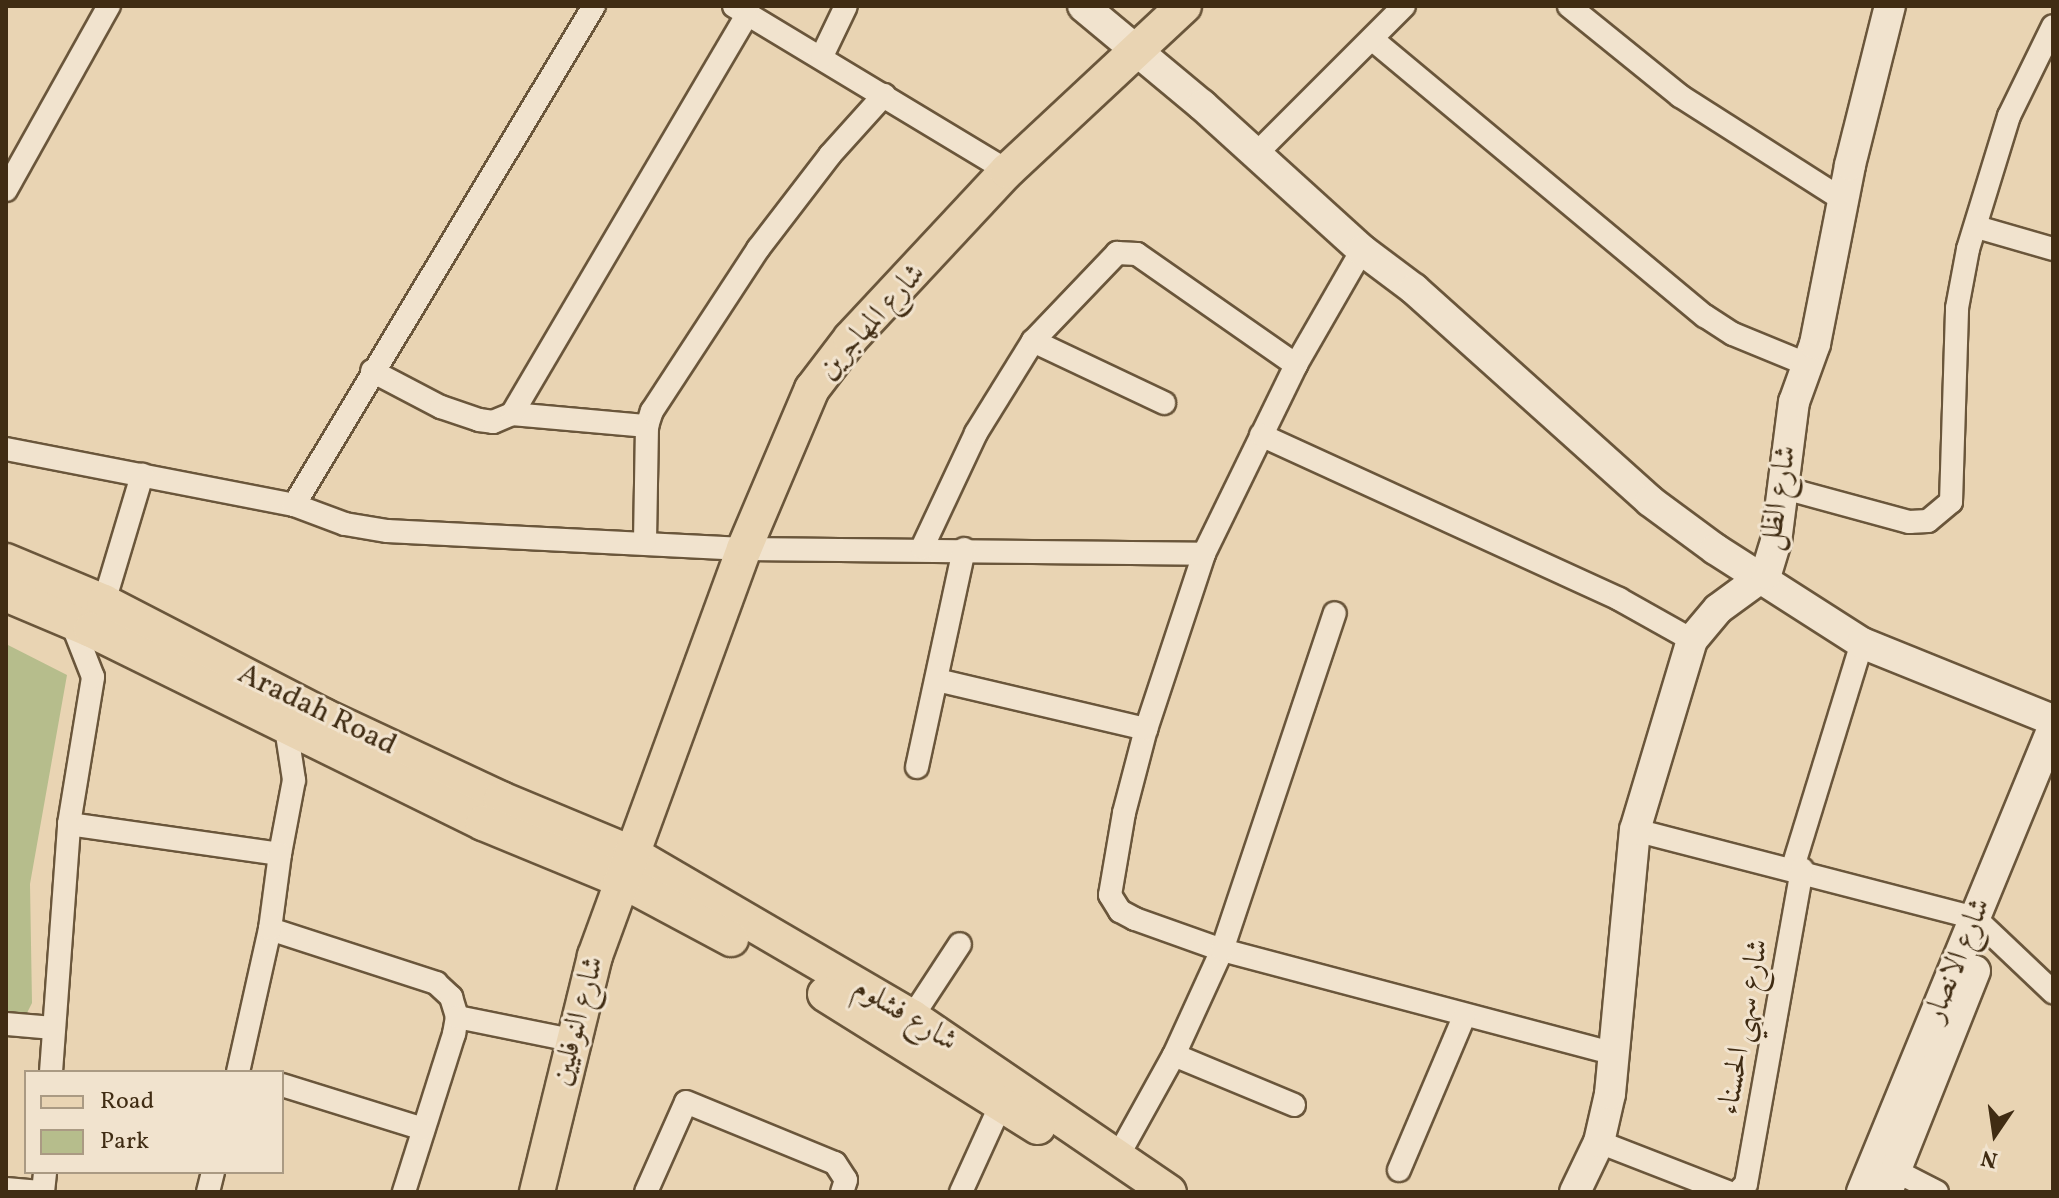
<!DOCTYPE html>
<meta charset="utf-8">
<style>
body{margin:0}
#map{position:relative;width:2059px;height:1198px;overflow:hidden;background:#e9d4b3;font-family:Vollkorn,Amiri,serif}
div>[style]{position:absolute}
.green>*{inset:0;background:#b6bd8c}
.roads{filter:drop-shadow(2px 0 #6a563b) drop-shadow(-2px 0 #6a563b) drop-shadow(0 2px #6a563b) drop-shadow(0 -2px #6a563b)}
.street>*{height:22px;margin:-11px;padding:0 11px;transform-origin:11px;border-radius:11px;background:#f1e3ce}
.secondary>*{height:30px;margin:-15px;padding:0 15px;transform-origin:15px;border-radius:15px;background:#f1e3ce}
.primary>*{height:34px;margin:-17px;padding:0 17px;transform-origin:17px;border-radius:17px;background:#e9d4b3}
span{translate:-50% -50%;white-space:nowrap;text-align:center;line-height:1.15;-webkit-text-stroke:6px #f1e3ce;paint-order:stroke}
.street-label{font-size:30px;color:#402c13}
.frame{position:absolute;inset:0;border:8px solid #402c13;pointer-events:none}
.legend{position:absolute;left:24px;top:1070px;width:260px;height:104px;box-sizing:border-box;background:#f1e3ce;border:2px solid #aa9a83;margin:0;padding:10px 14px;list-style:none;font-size:24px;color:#402c13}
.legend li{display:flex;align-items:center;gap:16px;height:40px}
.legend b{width:40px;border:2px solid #aa9a83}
.north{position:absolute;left:1955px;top:1094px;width:80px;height:80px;-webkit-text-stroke:6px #f1e3ce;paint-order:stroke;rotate:193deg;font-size:22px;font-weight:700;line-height:32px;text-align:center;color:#402c13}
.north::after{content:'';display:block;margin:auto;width:28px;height:36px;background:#402c13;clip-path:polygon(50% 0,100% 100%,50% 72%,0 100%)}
</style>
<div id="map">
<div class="green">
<i style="clip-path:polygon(6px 644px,67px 675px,30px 884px,32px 1003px,23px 1021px,6px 1020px)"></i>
</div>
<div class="roads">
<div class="street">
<i style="left:734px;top:6px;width:319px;rotate:31.1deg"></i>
<i style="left:1569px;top:6px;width:143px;rotate:39deg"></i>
<i style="left:1680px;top:96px;width:196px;rotate:32.5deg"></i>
<i style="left:1372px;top:39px;width:433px;rotate:39.8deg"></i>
<i style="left:1705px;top:316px;width:33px;rotate:33deg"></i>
<i style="left:1733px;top:334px;width:79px;rotate:22.3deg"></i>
<i style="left:822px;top:56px;width:55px;rotate:-64.4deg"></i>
<i style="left:1256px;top:154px;width:209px;rotate:-45deg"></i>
<i style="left:6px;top:190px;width:211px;rotate:-60.8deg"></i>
<i style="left:1977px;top:227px;width:79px;rotate:16.1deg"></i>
<i style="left:1362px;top:250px;width:133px;rotate:119.9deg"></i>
<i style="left:1296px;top:365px;width:210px;rotate:116deg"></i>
<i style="left:1204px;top:554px;width:184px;rotate:108.3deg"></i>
<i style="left:1146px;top:729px;width:87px;rotate:104.7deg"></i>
<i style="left:1124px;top:813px;width:83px;rotate:99.7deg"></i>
<i style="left:1110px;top:895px;width:19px;rotate:58deg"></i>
<i style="left:1120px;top:911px;width:17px;rotate:28deg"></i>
<i style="left:1135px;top:919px;width:92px;rotate:19.6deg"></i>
<i style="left:1222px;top:950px;width:408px;rotate:14.8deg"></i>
<i style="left:1033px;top:341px;width:145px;rotate:25.3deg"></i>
<i style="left:372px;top:371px;width:78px;rotate:27.6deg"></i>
<i style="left:441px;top:407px;width:40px;rotate:18.9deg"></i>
<i style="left:479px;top:420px;width:14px;rotate:8deg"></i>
<i style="left:493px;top:422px;width:21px;rotate:-23deg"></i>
<i style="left:512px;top:414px;width:136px;rotate:5.1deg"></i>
<i style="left:512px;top:414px;width:462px;rotate:-59.5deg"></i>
<i style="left:1261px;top:435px;width:394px;rotate:24.6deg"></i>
<i style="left:1619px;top:599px;width:84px;rotate:29.3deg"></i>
<i style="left:6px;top:449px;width:293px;rotate:11deg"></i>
<i style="left:294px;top:505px;width:54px;rotate:20.4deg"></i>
<i style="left:345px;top:524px;width:43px;rotate:9.5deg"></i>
<i style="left:387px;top:531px;width:357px;rotate:2.9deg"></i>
<i style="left:744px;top:549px;width:460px;rotate:0.6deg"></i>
<i style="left:1784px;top:488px;width:130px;rotate:15.2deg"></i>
<i style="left:1909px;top:522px;width:19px;rotate:-3deg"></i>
<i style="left:1928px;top:521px;width:30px;rotate:-40deg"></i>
<i style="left:1951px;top:502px;width:194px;rotate:-88.2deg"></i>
<i style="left:1957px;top:308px;width:60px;rotate:-79.4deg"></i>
<i style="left:1968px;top:249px;width:139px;rotate:-72.9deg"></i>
<i style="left:2009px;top:116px;width:100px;rotate:-63.9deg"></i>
<i style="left:294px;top:505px;width:582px;rotate:-58.99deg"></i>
<i style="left:645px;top:541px;width:115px;rotate:-89deg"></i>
<i style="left:647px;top:426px;width:16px;rotate:-72deg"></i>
<i style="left:652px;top:411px;width:194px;rotate:-56.8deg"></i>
<i style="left:758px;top:249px;width:118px;rotate:-52.5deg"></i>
<i style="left:830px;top:155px;width:81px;rotate:-48deg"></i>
<i style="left:922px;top:548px;width:127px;rotate:-64.8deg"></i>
<i style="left:976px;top:433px;width:108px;rotate:-58.2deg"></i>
<i style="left:1033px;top:341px;width:122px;rotate:-46.3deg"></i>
<i style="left:1117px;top:253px;width:20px;rotate:3deg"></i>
<i style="left:1137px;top:254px;width:194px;rotate:34.9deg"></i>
<i style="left:104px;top:602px;width:133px;rotate:-73.3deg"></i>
<i style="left:937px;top:680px;width:215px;rotate:13.2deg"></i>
<i style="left:917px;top:767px;width:223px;rotate:-77.8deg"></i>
<i style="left:69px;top:824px;width:213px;rotate:8.1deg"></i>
<i style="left:280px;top:854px;width:75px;rotate:-79.3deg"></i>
<i style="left:294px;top:780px;width:53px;rotate:-98.7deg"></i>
<i style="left:1635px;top:830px;width:351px;rotate:14.5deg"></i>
<i style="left:1975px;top:918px;width:108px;rotate:43.5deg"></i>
<i style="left:1793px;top:867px;width:234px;rotate:-72.9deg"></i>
<i style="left:270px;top:929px;width:175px;rotate:18deg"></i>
<i style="left:436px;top:983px;width:21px;rotate:43deg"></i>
<i style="left:451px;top:997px;width:21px;rotate:73deg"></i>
<i style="left:457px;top:1017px;width:17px;rotate:100deg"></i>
<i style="left:454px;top:1034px;width:166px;rotate:107.6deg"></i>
<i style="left:457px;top:1017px;width:116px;rotate:11.4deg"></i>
<i style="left:912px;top:1017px;width:87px;rotate:-56.7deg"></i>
<i style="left:6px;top:1024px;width:48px;rotate:4.8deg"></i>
<i style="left:1174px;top:1055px;width:130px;rotate:22.6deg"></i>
<i style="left:51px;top:1072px;width:249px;rotate:-85.8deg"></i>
<i style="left:69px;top:824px;width:149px;rotate:-80.7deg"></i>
<i style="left:93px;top:677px;width:60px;rotate:-111.4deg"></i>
<i style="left:238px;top:1072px;width:147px;rotate:-77.4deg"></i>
<i style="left:270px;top:929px;width:76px;rotate:-82.4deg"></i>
<i style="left:282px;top:1085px;width:148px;rotate:17.3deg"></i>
<i style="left:1599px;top:1142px;width:138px;rotate:21.2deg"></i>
<i style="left:1118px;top:1156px;width:115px;rotate:-61deg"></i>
<i style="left:1174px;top:1055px;width:115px;rotate:-65.4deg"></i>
<i style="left:1222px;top:950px;width:355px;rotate:-71.5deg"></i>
<i style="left:1399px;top:1170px;width:166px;rotate:-67deg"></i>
<i style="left:1896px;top:1171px;width:46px;rotate:27.1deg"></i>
<i style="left:6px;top:1189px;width:37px;rotate:5deg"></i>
<i style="left:43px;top:1192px;width:20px;rotate:-84deg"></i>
<i style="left:208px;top:1192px;width:21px;rotate:-76deg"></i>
<i style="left:646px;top:1192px;width:98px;rotate:-66deg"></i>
<i style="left:686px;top:1102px;width:161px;rotate:22.3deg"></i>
<i style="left:835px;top:1163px;width:20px;rotate:57deg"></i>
<i style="left:846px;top:1180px;width:13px;rotate:108deg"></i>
<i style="left:961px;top:1192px;width:99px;rotate:-65.5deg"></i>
<i style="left:1738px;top:1192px;width:11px;rotate:-45deg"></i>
<i style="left:1746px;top:1184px;width:320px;rotate:-79.9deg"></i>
</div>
<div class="secondary">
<i style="left:1083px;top:6px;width:155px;rotate:39.8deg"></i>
<i style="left:1202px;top:105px;width:216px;rotate:42.2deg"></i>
<i style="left:1362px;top:250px;width:65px;rotate:36.9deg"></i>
<i style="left:1414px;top:289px;width:317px;rotate:41.9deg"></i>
<i style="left:1650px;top:501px;width:81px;rotate:36.4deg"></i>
<i style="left:1715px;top:549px;width:174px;rotate:32.6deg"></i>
<i style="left:1862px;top:643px;width:206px;rotate:22deg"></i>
<i style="left:1575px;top:1192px;width:55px;rotate:-64.4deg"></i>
<i style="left:1599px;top:1142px;width:49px;rotate:-77.1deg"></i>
<i style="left:1610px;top:1094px;width:265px;rotate:-84.6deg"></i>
<i style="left:1635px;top:830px;width:198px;rotate:-73.3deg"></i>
<i style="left:1692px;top:640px;width:40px;rotate:-50deg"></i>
<i style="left:1718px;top:609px;width:59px;rotate:-36.1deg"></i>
<i style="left:1766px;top:574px;width:34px;rotate:-73deg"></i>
<i style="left:1776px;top:542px;width:141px;rotate:-82.7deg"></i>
<i style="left:1794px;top:402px;width:62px;rotate:-70.1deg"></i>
<i style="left:1815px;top:344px;width:182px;rotate:-78.9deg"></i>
<i style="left:1850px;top:165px;width:164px;rotate:-75.9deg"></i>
<i style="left:1862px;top:1192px;width:502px;rotate:-67.63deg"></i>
<i style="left:1887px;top:1192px;width:238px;rotate:-68.3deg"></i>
</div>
<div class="primary">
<i style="left:6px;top:561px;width:106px;rotate:22.7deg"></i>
<i style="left:104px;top:602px;width:248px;rotate:27.4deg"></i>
<i style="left:324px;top:716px;width:195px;rotate:25.1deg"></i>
<i style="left:501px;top:799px;width:141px;rotate:22.6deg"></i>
<i style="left:631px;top:853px;width:325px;rotate:30.3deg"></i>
<i style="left:912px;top:1017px;width:311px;rotate:34.3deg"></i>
<i style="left:6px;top:594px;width:92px;rotate:23deg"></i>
<i style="left:91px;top:630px;width:437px;rotate:26.2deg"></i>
<i style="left:483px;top:823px;width:149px;rotate:22.4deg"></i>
<i style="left:621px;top:880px;width:125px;rotate:28.2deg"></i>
<i style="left:825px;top:994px;width:251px;rotate:32deg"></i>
<i style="left:537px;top:1192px;width:243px;rotate:-76.2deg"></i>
<i style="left:595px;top:956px;width:433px;rotate:-69.9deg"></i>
<i style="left:744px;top:549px;width:174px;rotate:-67deg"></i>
<i style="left:812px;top:389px;width:64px;rotate:-52.6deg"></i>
<i style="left:851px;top:338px;width:229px;rotate:-47deg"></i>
<i style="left:1007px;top:171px;width:242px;rotate:-43deg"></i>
</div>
</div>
<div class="street-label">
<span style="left:872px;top:322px;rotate:-48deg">شارع المهاجرين</span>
<span style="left:1779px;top:498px;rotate:-81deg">شارع الظل</span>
<span style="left:317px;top:710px;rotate:26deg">Aradah Road</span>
<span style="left:1958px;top:960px;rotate:-68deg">شارع الانصار</span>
<span style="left:905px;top:1015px;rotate:31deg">شارع فشلوم</span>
<span style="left:578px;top:1021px;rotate:-75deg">شارع النوفليين</span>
<span style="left:1744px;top:1027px;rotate:-80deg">شارع سهي الحسناء</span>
</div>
<div class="frame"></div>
<ul class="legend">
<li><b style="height:10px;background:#e9d4b3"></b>Road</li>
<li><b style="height:22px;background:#b6bd8c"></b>Park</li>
</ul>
<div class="north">N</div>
</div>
